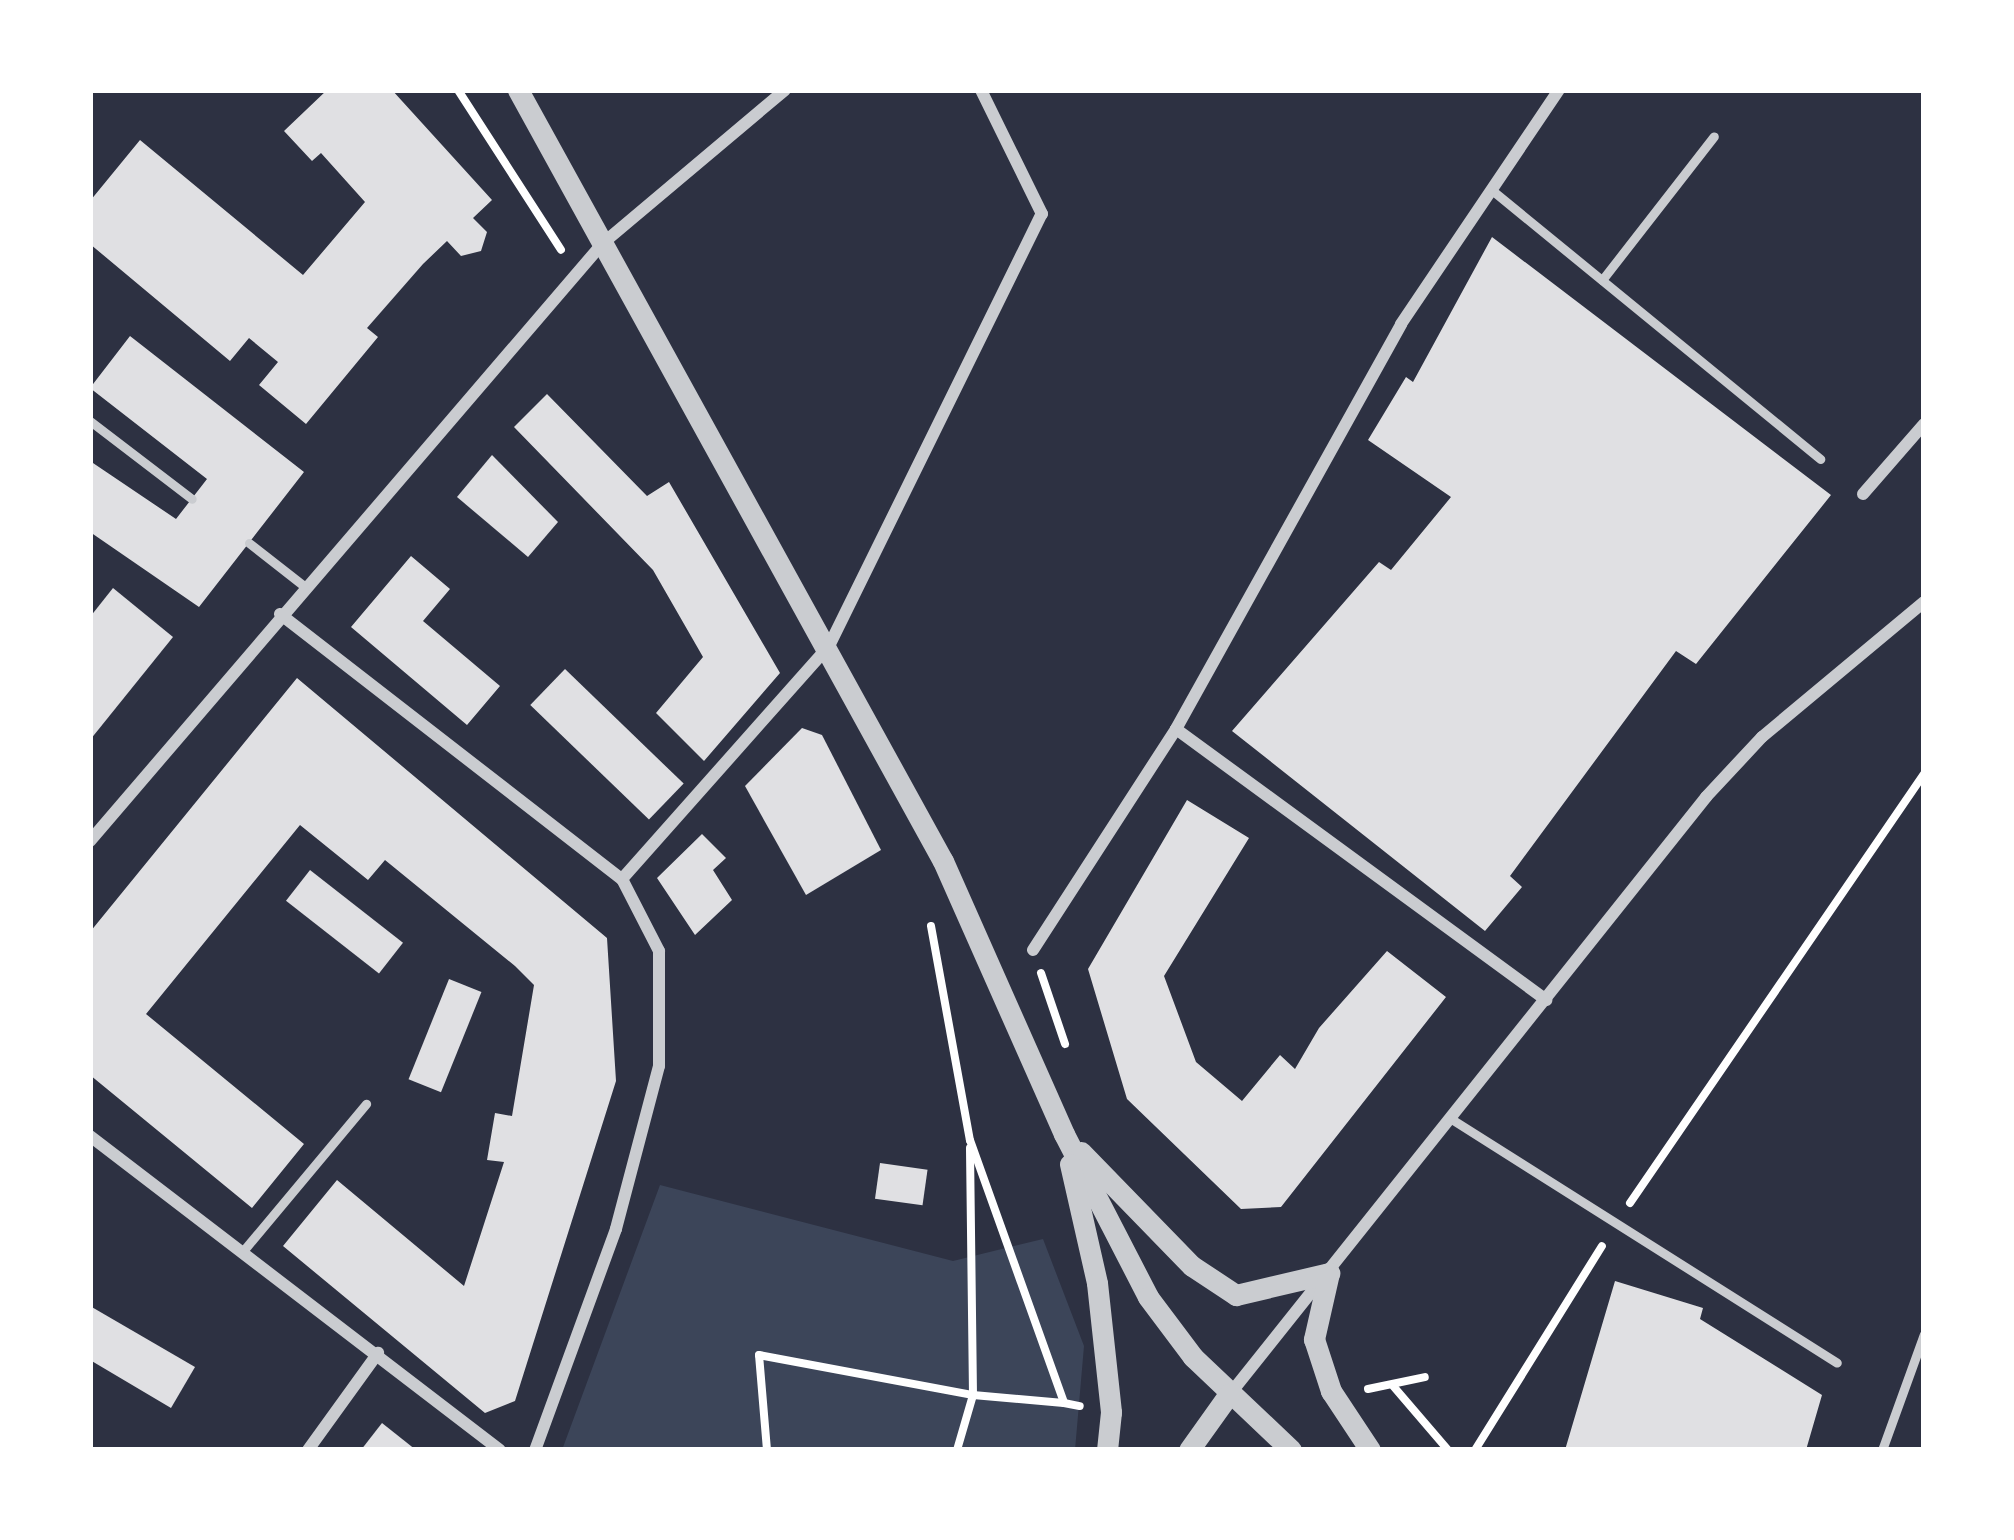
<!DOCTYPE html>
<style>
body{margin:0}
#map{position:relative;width:2014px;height:1540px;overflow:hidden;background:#2d3142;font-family:Figtree,sans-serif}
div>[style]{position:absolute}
.green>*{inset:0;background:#3c4559}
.building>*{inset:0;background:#e0e0e3;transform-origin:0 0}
.path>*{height:8px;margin:-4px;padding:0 4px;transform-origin:4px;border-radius:4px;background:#fff}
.service>*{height:9px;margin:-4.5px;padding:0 4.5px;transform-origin:4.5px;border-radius:4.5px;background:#caccd0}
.minor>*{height:12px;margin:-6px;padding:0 6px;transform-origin:6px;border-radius:6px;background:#caccd0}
.tertiary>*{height:21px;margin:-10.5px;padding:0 10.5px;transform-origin:10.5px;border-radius:10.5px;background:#caccd0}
span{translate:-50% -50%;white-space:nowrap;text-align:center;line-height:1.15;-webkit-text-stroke:9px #fff;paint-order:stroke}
.frame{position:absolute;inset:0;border:93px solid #fff;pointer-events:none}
</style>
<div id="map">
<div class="green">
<i style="clip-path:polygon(660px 1185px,953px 1261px,1043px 1239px,1084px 1346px,1075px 1450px,562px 1450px)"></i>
</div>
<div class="building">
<i style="clip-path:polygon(327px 90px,392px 90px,492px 200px,473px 218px,487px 232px,481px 251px,461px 256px,447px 241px,423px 264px,367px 328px,378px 337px,306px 424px,259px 385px,278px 362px,249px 338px,230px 361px,90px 244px,90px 201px,140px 140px,303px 275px,365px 202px,321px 153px,312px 161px,284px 131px)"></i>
<i style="clip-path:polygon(1492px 237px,1831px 495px,1696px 664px,1676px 651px,1510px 876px,1522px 887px,1485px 931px,1232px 731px,1379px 562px,1391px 570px,1451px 497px,1368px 440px,1406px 377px,1413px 382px)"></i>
<i style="clip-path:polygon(130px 336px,304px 472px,199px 607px,90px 532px,90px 461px,176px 519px,207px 479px,90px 388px)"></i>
<i style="clip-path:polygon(547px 394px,647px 496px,669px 482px,780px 673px,704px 761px,656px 713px,703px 657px,653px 570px,514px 427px)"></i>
<i style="clip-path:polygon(492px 455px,558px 522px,528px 557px,457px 497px)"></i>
<i style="clip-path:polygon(411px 556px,450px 589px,423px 621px,500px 686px,467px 725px,351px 627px)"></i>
<i style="clip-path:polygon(113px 588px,173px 637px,90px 740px,90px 617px)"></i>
<i style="left:565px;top:669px;width:165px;height:50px;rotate:44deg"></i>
<i style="clip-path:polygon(297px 678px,607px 938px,616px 1081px,515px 1401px,485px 1413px,283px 1246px,337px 1180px,464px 1286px,504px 1162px,487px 1160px,495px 1113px,512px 1116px,534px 985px,515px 966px,385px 860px,368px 880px,300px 825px,146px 1014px,304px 1144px,252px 1208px,90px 1075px,90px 932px)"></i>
<i style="clip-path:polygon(802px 728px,822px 735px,881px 850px,806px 895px,745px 786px)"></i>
<i style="clip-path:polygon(1187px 800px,1249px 838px,1164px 976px,1196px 1062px,1242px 1101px,1280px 1055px,1295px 1069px,1319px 1028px,1387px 951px,1446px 997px,1281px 1207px,1241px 1209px,1127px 1099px,1088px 969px)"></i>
<i style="clip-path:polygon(702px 834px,726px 858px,713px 870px,732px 900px,695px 935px,657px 878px)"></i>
<i style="left:310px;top:870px;width:118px;height:39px;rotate:38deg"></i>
<i style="left:449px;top:979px;width:35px;height:108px;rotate:22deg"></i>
<i style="left:880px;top:1163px;width:48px;height:36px;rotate:8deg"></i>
<i style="clip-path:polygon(1615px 1281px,1703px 1308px,1700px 1319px,1822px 1395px,1806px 1450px,1565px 1450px)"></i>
<i style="clip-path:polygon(90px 1306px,195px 1367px,171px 1408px,90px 1360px)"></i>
<i style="clip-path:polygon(382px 1423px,416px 1450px,361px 1450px)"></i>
</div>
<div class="path">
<i style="left:458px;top:90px;width:190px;rotate:57.2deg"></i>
<i style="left:931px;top:926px;width:218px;rotate:79.7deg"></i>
<i style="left:970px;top:1140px;width:279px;rotate:70.3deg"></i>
<i style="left:1064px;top:1403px;width:16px;rotate:11deg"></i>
<i style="left:1041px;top:973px;width:75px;rotate:71.3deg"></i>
<i style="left:1630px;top:1203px;width:520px;rotate:-55.58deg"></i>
<i style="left:1394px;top:1387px;width:83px;rotate:49.4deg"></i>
<i style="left:1368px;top:1389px;width:58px;rotate:-11.9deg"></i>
<i style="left:767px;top:1450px;width:95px;rotate:-94.8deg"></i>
<i style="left:759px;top:1355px;width:218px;rotate:10.6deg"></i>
<i style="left:973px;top:1395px;width:91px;rotate:5deg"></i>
<i style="left:957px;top:1450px;width:57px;rotate:-73.8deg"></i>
<i style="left:973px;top:1395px;width:247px;rotate:-90.7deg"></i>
<i style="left:1475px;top:1450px;width:240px;rotate:-58.1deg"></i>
</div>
<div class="service">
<i style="left:1493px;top:191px;width:423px;rotate:39.3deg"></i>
<i style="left:1602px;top:280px;width:182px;rotate:-52.1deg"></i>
<i style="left:90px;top:421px;width:128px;rotate:37.4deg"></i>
<i style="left:249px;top:543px;width:70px;rotate:38deg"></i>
<i style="left:1453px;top:1120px;width:454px;rotate:32.3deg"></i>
<i style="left:243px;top:1251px;width:192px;rotate:-50.1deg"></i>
<i style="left:1882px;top:1450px;width:123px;rotate:-70.1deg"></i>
</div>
<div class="minor">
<i style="left:1863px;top:494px;width:93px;rotate:-48.9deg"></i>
<i style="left:280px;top:614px;width:433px;rotate:37.8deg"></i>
<i style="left:622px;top:879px;width:81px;rotate:62.8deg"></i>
<i style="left:659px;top:951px;width:115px;rotate:90deg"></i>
<i style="left:659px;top:1066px;width:169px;rotate:104.8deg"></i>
<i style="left:616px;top:1229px;width:235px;rotate:110.1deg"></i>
<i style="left:1176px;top:729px;width:459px;rotate:36.2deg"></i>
<i style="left:90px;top:841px;width:786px;rotate:-49.38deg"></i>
<i style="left:602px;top:244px;width:239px;rotate:-40.1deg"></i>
<i style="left:622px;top:879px;width:312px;rotate:-48.4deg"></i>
<i style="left:829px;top:646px;width:482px;rotate:-63.8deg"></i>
<i style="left:1042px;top:214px;width:138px;rotate:-116.2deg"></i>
<i style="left:1033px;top:950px;width:263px;rotate:-57.1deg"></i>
<i style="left:1176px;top:729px;width:463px;rotate:-60.9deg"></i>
<i style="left:1401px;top:324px;width:282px;rotate:-56deg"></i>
<i style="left:90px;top:1136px;width:516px;rotate:37.45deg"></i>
<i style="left:1230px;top:1394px;width:764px;rotate:-51.43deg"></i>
<i style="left:1706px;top:797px;width:82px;rotate:-47deg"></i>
<i style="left:1762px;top:737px;width:211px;rotate:-39.8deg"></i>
<i style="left:308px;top:1450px;width:120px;rotate:-54.2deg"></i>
</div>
<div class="tertiary">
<i style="left:518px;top:90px;width:880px;rotate:61.14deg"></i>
<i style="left:943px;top:861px;width:299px;rotate:66.1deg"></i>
<i style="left:1064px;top:1134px;width:183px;rotate:62.7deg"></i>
<i style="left:1148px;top:1297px;width:75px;rotate:53.1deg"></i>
<i style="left:1193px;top:1357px;width:135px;rotate:43.5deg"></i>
<i style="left:1081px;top:1152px;width:159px;rotate:45.8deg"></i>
<i style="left:1192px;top:1266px;width:53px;rotate:33.4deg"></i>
<i style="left:1236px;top:1295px;width:96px;rotate:-13.3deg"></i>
<i style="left:1329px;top:1273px;width:68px;rotate:102.8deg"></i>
<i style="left:1314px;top:1339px;width:55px;rotate:71.9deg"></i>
<i style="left:1331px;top:1391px;width:71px;rotate:56.5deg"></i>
<i style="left:1070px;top:1164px;width:122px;rotate:77.2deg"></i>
<i style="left:1097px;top:1283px;width:130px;rotate:83.8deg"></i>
<i style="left:1111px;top:1412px;width:38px;rotate:96deg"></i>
<i style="left:1189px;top:1450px;width:69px;rotate:-54.5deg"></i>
</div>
<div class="frame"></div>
</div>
